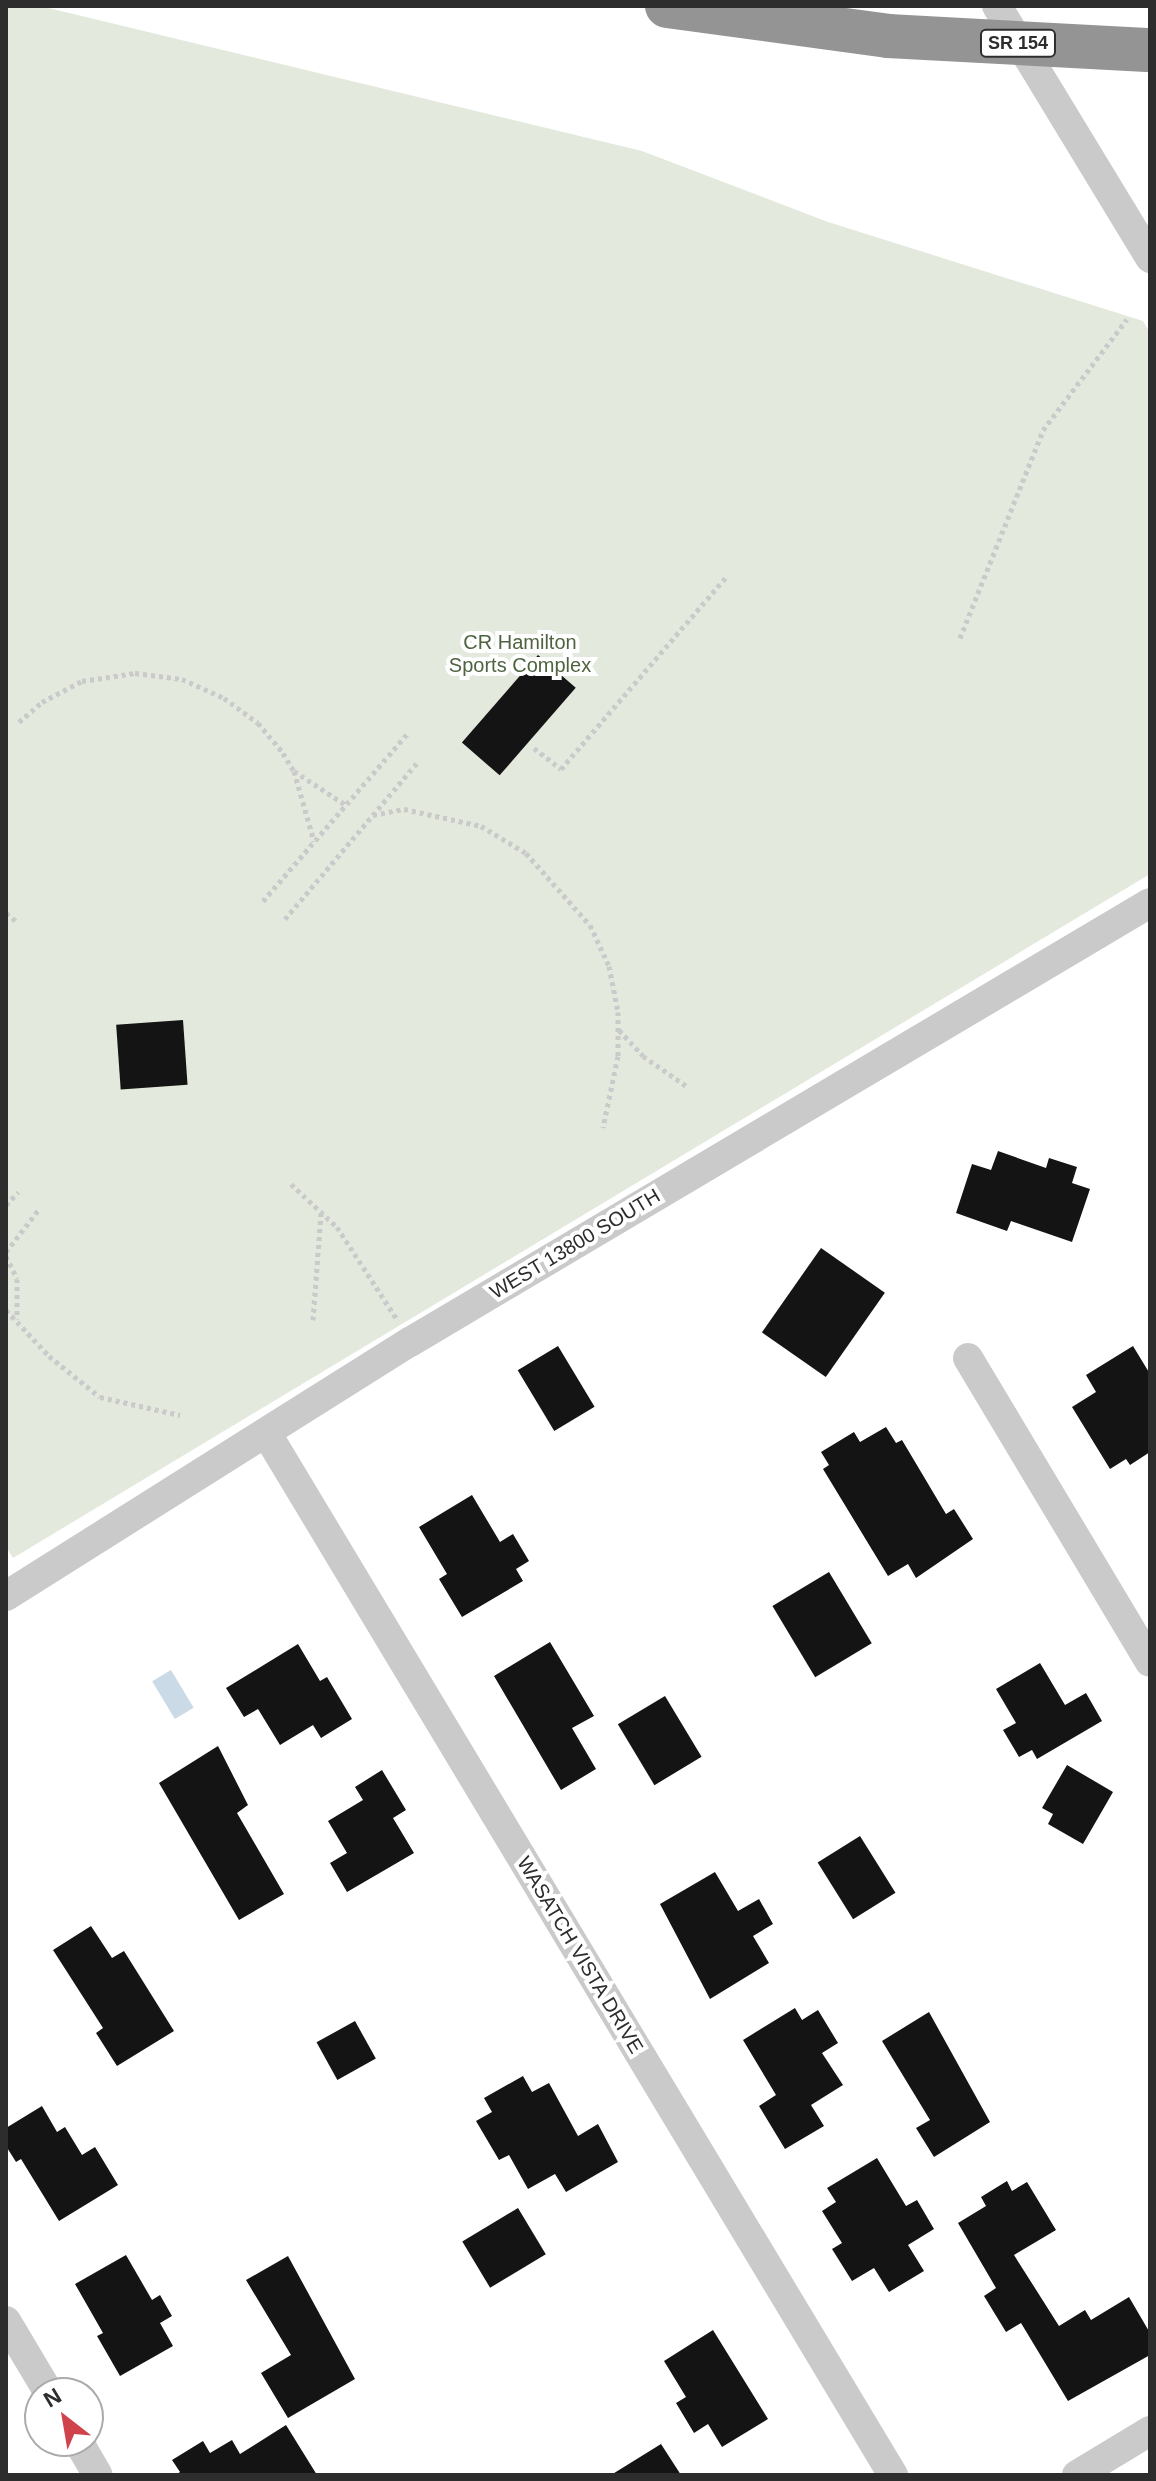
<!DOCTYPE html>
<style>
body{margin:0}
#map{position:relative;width:1156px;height:2481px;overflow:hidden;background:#fff;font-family:Arial,sans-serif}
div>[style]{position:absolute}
.green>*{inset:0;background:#e3e9dc}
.water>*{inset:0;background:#cadbe7;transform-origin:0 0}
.building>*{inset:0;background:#141414;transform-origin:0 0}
.path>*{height:5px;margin-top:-2.5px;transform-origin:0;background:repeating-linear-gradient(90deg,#cacaca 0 4px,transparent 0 8px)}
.minor>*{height:30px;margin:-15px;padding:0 15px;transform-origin:15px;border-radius:15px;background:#cacaca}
.highway>*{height:44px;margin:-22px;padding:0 22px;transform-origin:22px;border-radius:22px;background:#949494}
.highway-bridge>*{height:44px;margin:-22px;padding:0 22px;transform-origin:22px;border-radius:22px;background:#949494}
span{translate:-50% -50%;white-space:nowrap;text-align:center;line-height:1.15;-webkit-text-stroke:8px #fff;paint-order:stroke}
.shield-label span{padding:2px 6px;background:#fff;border:2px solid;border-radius:6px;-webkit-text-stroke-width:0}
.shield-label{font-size:18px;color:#2d2d2d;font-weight:700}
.park-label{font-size:20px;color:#4f6340}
.street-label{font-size:20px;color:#2d2d2d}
.frame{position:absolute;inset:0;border:8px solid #2d2d2d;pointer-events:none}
.north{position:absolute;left:24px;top:2377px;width:80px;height:80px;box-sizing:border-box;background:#fff;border:2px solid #ababab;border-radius:50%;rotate:329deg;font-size:22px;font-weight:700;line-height:32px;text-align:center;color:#2d2d2d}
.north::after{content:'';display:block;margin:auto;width:28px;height:36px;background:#d0434a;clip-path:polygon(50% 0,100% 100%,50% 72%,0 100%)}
</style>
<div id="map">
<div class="green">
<i style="clip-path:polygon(6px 6px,40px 6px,642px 151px,828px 222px,1143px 321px,1150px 333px,1150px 874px,13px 1558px,6px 1547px)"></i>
</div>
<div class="water">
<i style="left:171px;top:1670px;width:44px;height:22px;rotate:59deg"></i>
</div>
<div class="building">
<i style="left:538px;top:655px;width:50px;height:116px;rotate:41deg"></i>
<i style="left:183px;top:1020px;width:65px;height:67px;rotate:86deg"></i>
<i style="clip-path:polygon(998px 1151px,1046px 1168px,1049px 1158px,1077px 1167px,1072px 1183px,1090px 1189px,1072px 1242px,1011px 1221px,1007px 1231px,956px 1213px,972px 1164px,991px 1170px)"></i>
<i style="left:821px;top:1248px;width:78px;height:103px;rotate:35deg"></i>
<i style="left:558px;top:1346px;width:71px;height:47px;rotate:59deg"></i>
<i style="clip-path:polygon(1133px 1346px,1150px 1374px,1150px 1452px,1130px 1465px,1126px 1459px,1110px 1469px,1072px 1407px,1096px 1392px,1086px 1375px)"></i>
<i style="clip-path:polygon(886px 1427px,896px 1443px,902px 1440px,946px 1514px,954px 1509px,973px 1539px,916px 1578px,908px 1564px,888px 1576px,823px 1469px,829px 1465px,821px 1452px,854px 1432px,860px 1442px)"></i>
<i style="clip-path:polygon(472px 1495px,500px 1542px,513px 1534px,529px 1561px,516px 1569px,523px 1581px,462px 1617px,439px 1579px,447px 1574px,419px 1527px)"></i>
<i style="left:829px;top:1572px;width:83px;height:66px;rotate:59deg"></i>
<i style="clip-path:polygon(550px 1642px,594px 1716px,572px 1728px,596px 1769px,561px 1790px,494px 1676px)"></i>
<i style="clip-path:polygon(298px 1644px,320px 1681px,327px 1677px,352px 1719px,321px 1738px,313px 1725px,280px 1745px,258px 1709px,244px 1717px,226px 1688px)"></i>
<i style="clip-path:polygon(1040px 1663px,1065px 1705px,1086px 1693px,1102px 1721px,1037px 1759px,1032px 1750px,1019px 1757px,1003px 1730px,1016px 1723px,996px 1689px)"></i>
<i style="left:665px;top:1696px;width:71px;height:55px;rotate:59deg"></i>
<i style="clip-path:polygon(218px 1746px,248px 1805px,237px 1813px,284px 1894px,239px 1920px,159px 1783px)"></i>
<i style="clip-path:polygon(1067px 1765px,1113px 1792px,1083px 1844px,1048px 1824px,1053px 1814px,1042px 1808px)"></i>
<i style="clip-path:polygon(382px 1770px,406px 1810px,393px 1818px,414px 1853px,347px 1892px,330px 1863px,347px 1853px,328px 1821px,363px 1800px,355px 1787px)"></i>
<i style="left:860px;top:1836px;width:67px;height:50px;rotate:58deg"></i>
<i style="clip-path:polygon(715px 1872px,738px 1911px,759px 1899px,773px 1924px,753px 1936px,769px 1963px,710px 1999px,660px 1904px)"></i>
<i style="clip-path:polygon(91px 1926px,112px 1958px,124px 1951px,174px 2031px,117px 2066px,96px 2033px,103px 2028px,53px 1950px)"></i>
<i style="clip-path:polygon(795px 2008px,802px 2020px,818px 2010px,838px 2043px,822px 2053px,843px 2085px,811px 2105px,824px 2126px,785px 2149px,759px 2106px,776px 2095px,743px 2040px)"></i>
<i style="clip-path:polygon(929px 2012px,990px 2122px,934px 2157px,916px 2128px,930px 2120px,882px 2041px)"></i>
<i style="left:355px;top:2021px;width:43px;height:44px;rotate:61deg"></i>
<i style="clip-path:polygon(523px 2076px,532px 2092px,549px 2083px,578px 2136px,598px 2124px,618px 2162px,566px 2192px,555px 2174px,528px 2189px,509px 2155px,499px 2160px,476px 2121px,492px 2112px,484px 2098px)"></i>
<i style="clip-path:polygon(42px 2106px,57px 2132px,65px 2127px,82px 2155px,95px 2147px,118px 2185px,59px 2221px,21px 2159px,16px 2162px,6px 2146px,6px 2128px)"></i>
<i style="clip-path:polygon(877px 2158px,906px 2206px,917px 2200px,934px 2229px,908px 2245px,924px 2271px,889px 2292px,874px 2268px,852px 2281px,832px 2249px,842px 2243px,822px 2211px,836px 2202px,827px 2188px)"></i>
<i style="clip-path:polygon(1007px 2181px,1012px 2191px,1027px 2182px,1056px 2230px,1014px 2255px,1059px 2326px,1085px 2310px,1091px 2320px,1129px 2297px,1150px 2333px,1150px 2355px,1068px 2401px,1021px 2323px,1006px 2332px,984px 2296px,996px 2288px,958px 2223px,986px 2206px,981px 2197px)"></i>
<i style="left:518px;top:2208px;width:54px;height:65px;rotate:59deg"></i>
<i style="clip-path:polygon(126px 2255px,152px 2300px,160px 2295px,172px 2316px,160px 2323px,173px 2346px,120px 2376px,97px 2336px,103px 2333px,75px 2284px)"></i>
<i style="clip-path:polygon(288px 2256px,355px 2379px,288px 2418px,261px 2373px,291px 2355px,246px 2280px)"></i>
<i style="clip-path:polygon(713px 2330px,768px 2419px,722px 2447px,708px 2424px,694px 2433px,676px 2403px,686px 2397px,664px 2361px)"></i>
<i style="clip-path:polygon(286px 2425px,317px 2475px,176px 2475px,180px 2472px,172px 2460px,203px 2441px,210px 2453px,232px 2440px,240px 2454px)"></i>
<i style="clip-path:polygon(661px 2444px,681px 2475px,611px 2475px)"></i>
</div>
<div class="path">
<i style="left:960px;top:638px;width:224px;rotate:-68.2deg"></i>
<i style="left:1043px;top:430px;width:139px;rotate:-52.9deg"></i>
<i style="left:19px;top:722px;width:30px;rotate:-41deg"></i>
<i style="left:42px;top:702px;width:45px;rotate:-27.7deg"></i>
<i style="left:82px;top:681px;width:54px;rotate:-8.6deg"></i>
<i style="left:135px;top:673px;width:47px;rotate:7.3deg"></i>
<i style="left:182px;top:679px;width:46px;rotate:24.3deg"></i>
<i style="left:224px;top:698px;width:42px;rotate:36.3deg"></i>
<i style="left:258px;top:723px;width:39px;rotate:50deg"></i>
<i style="left:283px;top:753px;width:21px;rotate:59deg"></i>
<i style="left:294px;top:771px;width:73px;rotate:74.1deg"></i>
<i style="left:534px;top:748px;width:34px;rotate:38deg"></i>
<i style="left:561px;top:769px;width:253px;rotate:-49.3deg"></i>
<i style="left:294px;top:771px;width:62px;rotate:33.2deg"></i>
<i style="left:373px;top:815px;width:32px;rotate:-11deg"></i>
<i style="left:404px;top:809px;width:79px;rotate:12.4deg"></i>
<i style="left:481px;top:826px;width:52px;rotate:31deg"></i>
<i style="left:526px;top:853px;width:96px;rotate:48.4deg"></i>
<i style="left:590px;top:925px;width:45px;rotate:65.1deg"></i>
<i style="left:609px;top:966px;width:47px;rotate:78.9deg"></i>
<i style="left:618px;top:1012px;width:44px;rotate:90deg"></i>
<i style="left:618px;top:1056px;width:73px;rotate:101.9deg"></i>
<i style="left:263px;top:901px;width:221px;rotate:-49.2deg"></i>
<i style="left:6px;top:913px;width:13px;rotate:39deg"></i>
<i style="left:285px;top:919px;width:204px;rotate:-49.8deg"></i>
<i style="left:619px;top:1030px;width:35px;rotate:47deg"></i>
<i style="left:643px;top:1056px;width:55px;rotate:34.6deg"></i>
<i style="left:291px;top:1184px;width:63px;rotate:43.1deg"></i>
<i style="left:337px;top:1227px;width:112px;rotate:57deg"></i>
<i style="left:6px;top:1205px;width:18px;rotate:-47deg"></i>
<i style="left:6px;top:1252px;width:54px;rotate:-52.5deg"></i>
<i style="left:6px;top:1256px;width:25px;rotate:64deg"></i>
<i style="left:17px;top:1279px;width:40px;rotate:90deg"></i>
<i style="left:6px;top:1310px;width:63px;rotate:46.9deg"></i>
<i style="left:49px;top:1356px;width:65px;rotate:38.8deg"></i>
<i style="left:100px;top:1397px;width:82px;rotate:12.7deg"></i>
<i style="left:313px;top:1320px;width:107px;rotate:-85.7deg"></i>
</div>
<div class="minor">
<i style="left:997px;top:6px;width:295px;rotate:58.7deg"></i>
<i style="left:968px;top:1358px;width:354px;rotate:59.1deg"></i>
<i style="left:267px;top:1434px;width:1215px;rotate:58.98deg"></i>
<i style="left:6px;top:1596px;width:477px;rotate:-32.2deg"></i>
<i style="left:410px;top:1342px;width:860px;rotate:-30.68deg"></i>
<i style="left:6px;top:2321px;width:84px;rotate:59.2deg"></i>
<i style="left:78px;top:2441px;width:39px;rotate:60deg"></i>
<i style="left:1077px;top:2475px;width:85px;rotate:-31.1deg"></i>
</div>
<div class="highway">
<i style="left:667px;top:6px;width:223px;rotate:7.7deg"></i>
</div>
<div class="highway-bridge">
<i style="left:888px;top:36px;width:259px;rotate:3.1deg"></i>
</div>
<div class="shield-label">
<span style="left:1018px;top:43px">SR 154</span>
</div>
<div class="park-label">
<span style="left:520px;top:654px">CR Hamilton<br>Sports Complex</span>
</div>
<div class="street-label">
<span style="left:575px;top:1244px;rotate:-31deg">WEST 13800 SOUTH</span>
<span style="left:580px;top:1955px;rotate:59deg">WASATCH VISTA DRIVE</span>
</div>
<div class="frame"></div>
<div class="north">N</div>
</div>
